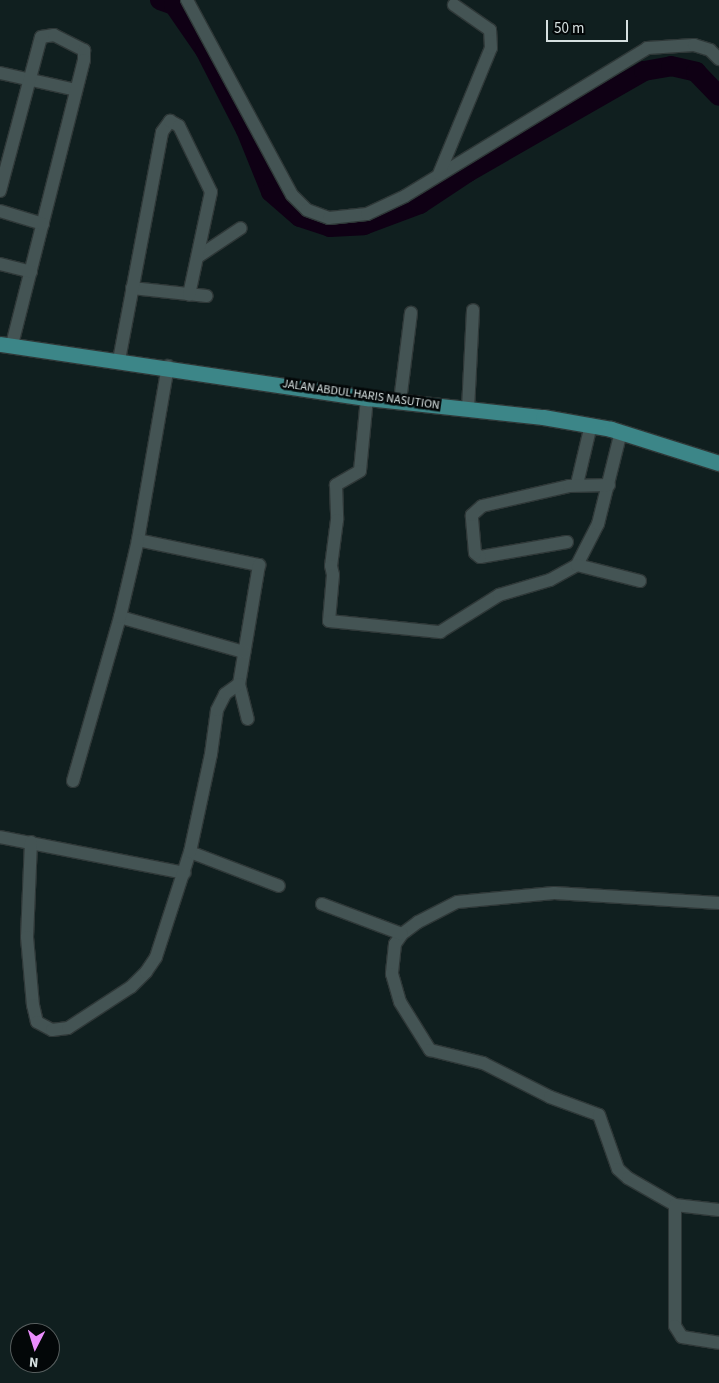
<!DOCTYPE html>
<style>
body{margin:0}
#map{position:relative;width:719px;height:1383px;overflow:hidden;background:#101f1f;font-family:"Source Sans 3",sans-serif}
div>[style]{position:absolute}
.river>*{height:20px;margin:-10px;padding:0 10px;transform-origin:10px;border-radius:10px;background:#0f0014}
.roads{filter:drop-shadow(1px 0 #2f3838) drop-shadow(-1px 0 #2f3838) drop-shadow(0 1px #2f3838) drop-shadow(0 -1px #2f3838)}
.minor>*{height:12px;margin:-6px;padding:0 6px;transform-origin:6px;border-radius:6px;background:#445454}
.primary>*{height:15px;margin:-7.5px;padding:0 7.5px;transform-origin:7.5px;border-radius:7.5px;background:#3c8688}
span{translate:-50% -50%;white-space:nowrap;text-align:center;line-height:1.15;-webkit-text-stroke:5px #030708;paint-order:stroke}
.street-label{font-size:12px;color:#d6e0e0}
.north{position:absolute;left:10px;top:1323px;width:50px;height:50px;box-sizing:border-box;background:#030708;border:1px solid #575e5e;border-radius:50%;rotate:185deg;font-size:14px;font-weight:700;line-height:20px;text-align:center;color:#d6e0e0}
.north::after{content:'';display:block;margin:auto;width:18px;height:22px;background:#ea8dfc;clip-path:polygon(50% 0,100% 100%,50% 72%,0 100%)}
.scale{position:absolute;left:546px;top:20px;width:82px;height:22px;box-sizing:border-box;border:2px solid #d6e0e0;border-top:0;padding-left:6px;font-size:15px;line-height:18px;white-space:nowrap;color:#d6e0e0;-webkit-text-stroke:4px #030708;paint-order:stroke}
</style>
<div id="map">
<div class="river">
<i style="left:160px;top:0;width:15px;rotate:20deg"></i>
<i style="left:174px;top:5px;width:55px;rotate:55.4deg"></i>
<i style="left:205px;top:50px;width:90px;rotate:62.9deg"></i>
<i style="left:246px;top:130px;width:67px;rotate:68deg"></i>
<i style="left:271px;top:192px;width:38px;rotate:41deg"></i>
<i style="left:300px;top:217px;width:32px;rotate:18deg"></i>
<i style="left:330px;top:227px;width:34px;rotate:-3deg"></i>
<i style="left:364px;top:225px;width:60px;rotate:-20.6deg"></i>
<i style="left:420px;top:204px;width:58px;rotate:-33.7deg"></i>
<i style="left:468px;top:172px;width:203px;rotate:-29.8deg"></i>
<i style="left:644px;top:71px;width:27px;rotate:-10deg"></i>
<i style="left:671px;top:66px;width:26px;rotate:13deg"></i>
<i style="left:696px;top:72px;width:33px;rotate:46deg"></i>
</div>
<div class="roads">
<div class="minor">
<i style="left:187px;top:0;width:221px;rotate:61.7deg"></i>
<i style="left:292px;top:195px;width:21px;rotate:45deg"></i>
<i style="left:307px;top:210px;width:23px;rotate:20deg"></i>
<i style="left:329px;top:218px;width:38px;rotate:-6deg"></i>
<i style="left:367px;top:214px;width:42px;rotate:-25.3deg"></i>
<i style="left:405px;top:196px;width:284px;rotate:-31.4deg"></i>
<i style="left:647px;top:48px;width:47px;rotate:-3.7deg"></i>
<i style="left:694px;top:45px;width:17px;rotate:17deg"></i>
<i style="left:710px;top:50px;width:13px;rotate:45deg"></i>
<i style="left:0;top:73px;width:78px;rotate:12.6deg"></i>
<i style="left:439px;top:174px;width:136px;rotate:-67.6deg"></i>
<i style="left:491px;top:48px;width:18px;rotate:-93deg"></i>
<i style="left:490px;top:30px;width:44px;rotate:-145.2deg"></i>
<i style="left:0;top:191px;width:159px;rotate:-75.1deg"></i>
<i style="left:41px;top:37px;width:13px;rotate:-9deg"></i>
<i style="left:54px;top:35px;width:34px;rotate:27deg"></i>
<i style="left:84px;top:50px;width:10px;rotate:90deg"></i>
<i style="left:84px;top:60px;width:294px;rotate:104.2deg"></i>
<i style="left:0;top:211px;width:45px;rotate:16.8deg"></i>
<i style="left:199px;top:256px;width:50px;rotate:-33.7deg"></i>
<i style="left:0;top:264px;width:32px;rotate:14deg"></i>
<i style="left:132px;top:288px;width:75px;rotate:6.1deg"></i>
<i style="left:119px;top:360px;width:232px;rotate:-79.3deg"></i>
<i style="left:162px;top:132px;width:14px;rotate:-54deg"></i>
<i style="left:170px;top:121px;width:10px;rotate:29deg"></i>
<i style="left:179px;top:126px;width:73px;rotate:64.1deg"></i>
<i style="left:211px;top:192px;width:105px;rotate:102.1deg"></i>
<i style="left:168px;top:366px;width:177px;rotate:99.8deg"></i>
<i style="left:138px;top:540px;width:124px;rotate:11.7deg"></i>
<i style="left:259px;top:565px;width:121px;rotate:99.5deg"></i>
<i style="left:239px;top:684px;width:36px;rotate:76deg"></i>
<i style="left:367px;top:398px;width:73px;rotate:95.5deg"></i>
<i style="left:360px;top:471px;width:28px;rotate:150deg"></i>
<i style="left:336px;top:485px;width:35px;rotate:88deg"></i>
<i style="left:337px;top:520px;width:46px;rotate:97.4deg"></i>
<i style="left:331px;top:566px;width:9px;rotate:77deg"></i>
<i style="left:333px;top:575px;width:46px;rotate:95deg"></i>
<i style="left:329px;top:621px;width:112px;rotate:5.7deg"></i>
<i style="left:440px;top:632px;width:70px;rotate:-32.1deg"></i>
<i style="left:499px;top:595px;width:53px;rotate:-16.4deg"></i>
<i style="left:550px;top:580px;width:31px;rotate:-29deg"></i>
<i style="left:577px;top:565px;width:46px;rotate:-62.9deg"></i>
<i style="left:598px;top:524px;width:95px;rotate:-76deg"></i>
<i style="left:400px;top:401px;width:89px;rotate:-82.9deg"></i>
<i style="left:468px;top:409px;width:99px;rotate:-87.1deg"></i>
<i style="left:577px;top:484px;width:61px;rotate:-76.7deg"></i>
<i style="left:567px;top:542px;width:88px;rotate:170.2deg"></i>
<i style="left:480px;top:557px;width:6px;rotate:-141deg"></i>
<i style="left:475px;top:553px;width:38px;rotate:-95deg"></i>
<i style="left:472px;top:515px;width:13px;rotate:-42deg"></i>
<i style="left:482px;top:506px;width:89px;rotate:-12.9deg"></i>
<i style="left:569px;top:486px;width:40px;rotate:-1.4deg"></i>
<i style="left:577px;top:565px;width:65px;rotate:14.3deg"></i>
<i style="left:120px;top:617px;width:129px;rotate:15.8deg"></i>
<i style="left:73px;top:781px;width:171px;rotate:-74deg"></i>
<i style="left:120px;top:617px;width:79px;rotate:-76.8deg"></i>
<i style="left:0;top:837px;width:188px;rotate:11deg"></i>
<i style="left:31px;top:842px;width:95px;rotate:92.4deg"></i>
<i style="left:27px;top:937px;width:68px;rotate:85deg"></i>
<i style="left:33px;top:1005px;width:17px;rotate:77deg"></i>
<i style="left:37px;top:1022px;width:17px;rotate:28deg"></i>
<i style="left:52px;top:1030px;width:16px;rotate:-7deg"></i>
<i style="left:68px;top:1028px;width:75px;rotate:-33.1deg"></i>
<i style="left:131px;top:987px;width:21px;rotate:-45deg"></i>
<i style="left:146px;top:972px;width:18px;rotate:-56deg"></i>
<i style="left:156px;top:957px;width:110px;rotate:-72.1deg"></i>
<i style="left:190px;top:852px;width:95px;rotate:20.9deg"></i>
<i style="left:190px;top:852px;width:100px;rotate:-77.9deg"></i>
<i style="left:211px;top:754px;width:44px;rotate:-82.2deg"></i>
<i style="left:217px;top:710px;width:18px;rotate:-63deg"></i>
<i style="left:225px;top:694px;width:17px;rotate:-36deg"></i>
<i style="left:719px;top:903px;width:165px;rotate:-176.5deg"></i>
<i style="left:554px;top:893px;width:97px;rotate:174.7deg"></i>
<i style="left:457px;top:902px;width:44px;rotate:152.9deg"></i>
<i style="left:418px;top:922px;width:20px;rotate:143deg"></i>
<i style="left:402px;top:934px;width:12px;rotate:125deg"></i>
<i style="left:395px;top:944px;width:30px;rotate:96deg"></i>
<i style="left:392px;top:974px;width:29px;rotate:74deg"></i>
<i style="left:400px;top:1002px;width:57px;rotate:58deg"></i>
<i style="left:430px;top:1050px;width:55px;rotate:13.8deg"></i>
<i style="left:483px;top:1063px;width:75px;rotate:26.9deg"></i>
<i style="left:550px;top:1097px;width:52px;rotate:20.2deg"></i>
<i style="left:599px;top:1115px;width:57px;rotate:70.6deg"></i>
<i style="left:618px;top:1169px;width:13px;rotate:42deg"></i>
<i style="left:628px;top:1178px;width:54px;rotate:29.9deg"></i>
<i style="left:675px;top:1205px;width:44px;rotate:6.5deg"></i>
<i style="left:322px;top:904px;width:85px;rotate:20.6deg"></i>
<i style="left:675px;top:1205px;width:121px;rotate:90deg"></i>
<i style="left:675px;top:1326px;width:13px;rotate:58deg"></i>
<i style="left:682px;top:1337px;width:37px;rotate:9deg"></i>
</div>
<div class="primary">
<i style="left:0;top:344px;width:371px;rotate:8.4deg"></i>
<i style="left:367px;top:398px;width:177px;rotate:6.2deg"></i>
<i style="left:543px;top:417px;width:69px;rotate:10deg"></i>
<i style="left:611px;top:429px;width:113px;rotate:17.5deg"></i>
</div>
</div>
<div class="street-label">
<span style="left:361px;top:395px;rotate:8deg">JALAN ABDUL HARIS NASUTION</span>
</div>
<div class="north">N</div>
<div class="scale">50 m</div>
</div>
